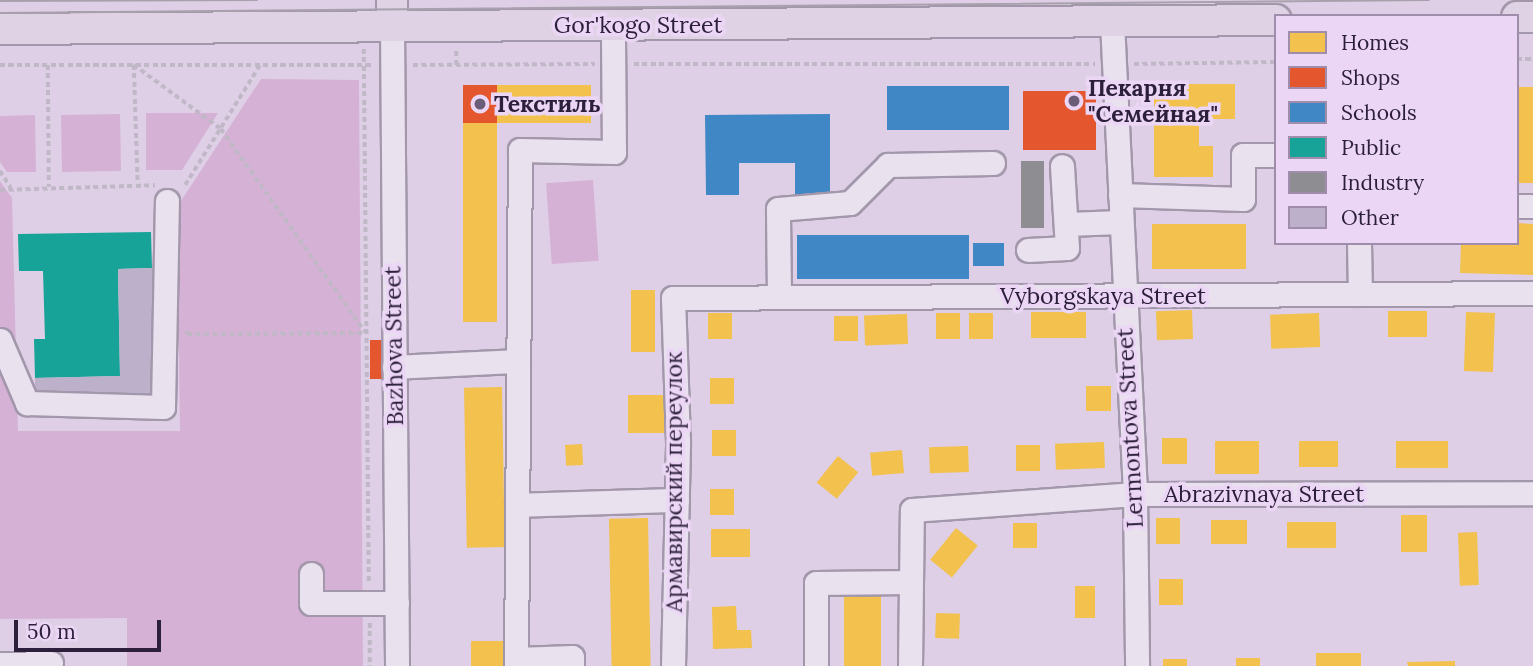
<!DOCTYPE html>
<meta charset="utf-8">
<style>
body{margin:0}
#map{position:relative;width:1533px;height:666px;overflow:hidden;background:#decfe6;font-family:Lora,serif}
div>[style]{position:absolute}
.green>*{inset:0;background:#d5b1d6;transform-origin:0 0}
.homes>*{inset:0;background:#f2c14e;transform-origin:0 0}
.shops>*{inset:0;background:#e4572e;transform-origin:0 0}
.schools>*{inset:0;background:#3f88c5;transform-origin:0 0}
.public>*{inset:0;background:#17a398}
.industry>*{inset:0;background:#8d8d92;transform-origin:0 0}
.building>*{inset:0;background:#bcb0ca}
.path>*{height:3.5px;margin-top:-1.75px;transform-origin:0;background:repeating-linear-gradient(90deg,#c0b7c7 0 5px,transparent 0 8.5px)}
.roads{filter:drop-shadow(2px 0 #a397ab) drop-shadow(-2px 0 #a397ab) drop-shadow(0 2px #a397ab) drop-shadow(0 -2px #a397ab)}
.minor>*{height:23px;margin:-11.5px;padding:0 11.5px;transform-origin:11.5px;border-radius:11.5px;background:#e9e1ee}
.major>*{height:30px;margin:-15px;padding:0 15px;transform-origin:15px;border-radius:15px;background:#dfd2e5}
.tram>*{height:2px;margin:-1px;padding:0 1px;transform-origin:1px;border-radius:1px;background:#a8a1ad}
.dots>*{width:19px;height:19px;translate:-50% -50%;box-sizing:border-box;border:4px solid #ecd6f6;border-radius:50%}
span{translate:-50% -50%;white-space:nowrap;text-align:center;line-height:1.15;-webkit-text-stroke:7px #ecd6f6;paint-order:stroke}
.street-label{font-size:23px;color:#2c1f3b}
.poi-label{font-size:23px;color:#2c1f3b;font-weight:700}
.left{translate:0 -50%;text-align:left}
.legend{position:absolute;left:1274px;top:14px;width:245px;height:231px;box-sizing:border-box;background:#ecd6f6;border:2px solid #9f8dab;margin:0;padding:9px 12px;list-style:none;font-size:21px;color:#2c1f3b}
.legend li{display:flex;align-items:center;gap:14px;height:35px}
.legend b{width:35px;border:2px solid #9f8dab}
.scale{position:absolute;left:14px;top:620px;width:147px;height:32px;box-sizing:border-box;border:4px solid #2c1f3b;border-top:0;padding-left:9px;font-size:21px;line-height:24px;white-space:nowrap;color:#2c1f3b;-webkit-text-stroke:5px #ecd6f6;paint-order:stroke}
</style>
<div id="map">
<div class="green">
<i style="clip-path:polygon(261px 79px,359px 80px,363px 666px,127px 666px,127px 618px,0 619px,0 181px,12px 198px,18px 431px,180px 431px,177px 207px)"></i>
<i style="clip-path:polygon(146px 113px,218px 113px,182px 170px,146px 170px)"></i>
<i style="left:120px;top:114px;width:57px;height:59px;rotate:89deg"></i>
<i style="clip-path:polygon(35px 115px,36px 172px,7px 172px,0 162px,0 116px)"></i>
<i style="left:593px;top:180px;width:81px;height:47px;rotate:86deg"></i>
</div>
<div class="homes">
<i style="clip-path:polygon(1154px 84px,1235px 84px,1235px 119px,1199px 119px,1199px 146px,1213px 146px,1213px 177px,1154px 177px)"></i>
<i style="left:497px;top:85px;width:94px;height:38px"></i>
<i style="left:1517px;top:87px;width:16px;height:96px"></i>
<i style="left:463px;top:123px;width:34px;height:199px"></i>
<i style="clip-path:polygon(1517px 223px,1533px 224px,1533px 275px,1460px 273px,1461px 243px,1517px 243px)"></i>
<i style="left:1152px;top:224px;width:94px;height:45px"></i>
<i style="left:631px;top:290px;width:24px;height:62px"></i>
<i style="left:1192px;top:310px;width:29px;height:36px;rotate:88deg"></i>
<i style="left:1388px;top:311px;width:39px;height:26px"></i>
<i style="left:1086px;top:312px;width:26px;height:55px;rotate:90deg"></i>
<i style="left:1466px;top:312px;width:29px;height:59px;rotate:2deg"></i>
<i style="left:708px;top:313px;width:24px;height:26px"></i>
<i style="left:936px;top:313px;width:24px;height:26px"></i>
<i style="left:969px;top:313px;width:24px;height:26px"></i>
<i style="left:1319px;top:313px;width:34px;height:49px;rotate:88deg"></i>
<i style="left:907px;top:314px;width:30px;height:43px;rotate:88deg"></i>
<i style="left:834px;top:316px;width:24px;height:25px"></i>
<i style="left:710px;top:378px;width:24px;height:26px"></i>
<i style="left:1086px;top:386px;width:25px;height:25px"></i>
<i style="left:502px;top:387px;width:160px;height:38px;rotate:89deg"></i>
<i style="left:628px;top:395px;width:45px;height:38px"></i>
<i style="left:712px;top:430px;width:24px;height:26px"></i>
<i style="left:1187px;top:438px;width:26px;height:25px;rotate:90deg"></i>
<i style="left:1215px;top:441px;width:44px;height:33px"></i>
<i style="left:1299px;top:441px;width:39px;height:26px"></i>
<i style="left:1448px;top:441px;width:27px;height:52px;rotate:90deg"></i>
<i style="left:1104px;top:442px;width:26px;height:49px;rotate:88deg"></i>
<i style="left:582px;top:444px;width:21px;height:17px;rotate:87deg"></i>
<i style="left:1016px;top:445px;width:24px;height:26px"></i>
<i style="left:968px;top:446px;width:26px;height:39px;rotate:88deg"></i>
<i style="left:902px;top:450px;width:23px;height:32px;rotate:85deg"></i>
<i style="left:838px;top:456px;width:26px;height:34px;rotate:39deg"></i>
<i style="left:710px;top:489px;width:24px;height:26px"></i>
<i style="left:1427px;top:515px;width:37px;height:26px;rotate:90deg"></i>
<i style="left:648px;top:518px;width:148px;height:39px;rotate:89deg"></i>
<i style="left:1156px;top:518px;width:24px;height:26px"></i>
<i style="left:1247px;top:520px;width:24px;height:36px;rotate:90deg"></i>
<i style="left:1336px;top:522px;width:26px;height:49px;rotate:90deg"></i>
<i style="left:1013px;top:523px;width:24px;height:25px"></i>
<i style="left:956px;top:528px;width:28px;height:41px;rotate:39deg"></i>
<i style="left:750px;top:529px;width:28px;height:39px;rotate:90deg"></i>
<i style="left:1477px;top:532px;width:53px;height:19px;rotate:88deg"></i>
<i style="left:1159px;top:579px;width:24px;height:26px"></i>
<i style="left:1075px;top:586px;width:20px;height:32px"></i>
<i style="left:844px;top:592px;width:37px;height:74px"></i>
<i style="clip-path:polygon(736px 606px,737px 630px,751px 630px,752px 648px,713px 649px,712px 607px)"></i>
<i style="left:936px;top:613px;width:24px;height:25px;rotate:2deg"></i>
<i style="left:471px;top:641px;width:36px;height:25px"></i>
<i style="left:1316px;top:653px;width:45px;height:13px"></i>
<i style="left:1236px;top:658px;width:24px;height:8px"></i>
<i style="left:1163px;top:659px;width:24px;height:7px"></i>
<i style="clip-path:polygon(1455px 661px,1455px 666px,1408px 666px,1407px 662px)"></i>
</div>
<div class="shops">
<i style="left:463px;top:85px;width:34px;height:38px"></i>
<i style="left:1023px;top:91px;width:73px;height:59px"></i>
<i style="left:370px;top:340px;width:18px;height:39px"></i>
</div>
<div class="schools">
<i style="left:887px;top:86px;width:122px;height:44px"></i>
<i style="clip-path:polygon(830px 114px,830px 194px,795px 195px,795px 163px,739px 163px,739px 195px,706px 195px,705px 115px)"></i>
<i style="left:969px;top:235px;width:44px;height:172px;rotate:90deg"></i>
<i style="left:1004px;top:243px;width:23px;height:31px;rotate:90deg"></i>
</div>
<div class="public">
<i style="clip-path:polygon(151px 232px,152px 268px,118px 269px,120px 376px,35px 378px,34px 339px,45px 339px,43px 271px,19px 271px,18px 234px)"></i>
</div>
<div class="industry">
<i style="left:1021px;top:161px;width:23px;height:67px"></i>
</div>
<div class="building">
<i style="clip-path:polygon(152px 268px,154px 394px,35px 397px,35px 378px,120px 376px,118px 269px)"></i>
</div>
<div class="path">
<i style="left:364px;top:49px;width:534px;rotate:89.46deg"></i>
<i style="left:1517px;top:59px;width:16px"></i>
<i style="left:634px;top:64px;width:461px"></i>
<i style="left:1134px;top:64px;width:142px;rotate:-0.8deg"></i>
<i style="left:0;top:65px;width:371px"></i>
<i style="left:48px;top:65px;width:122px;rotate:89.5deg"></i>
<i style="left:134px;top:65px;width:108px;rotate:36.3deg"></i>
<i style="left:221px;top:129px;width:249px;rotate:54.6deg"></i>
<i style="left:134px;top:65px;width:120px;rotate:88.1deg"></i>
<i style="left:413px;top:65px;width:182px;rotate:-0.3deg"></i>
<i style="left:456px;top:65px;width:16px;rotate:-90deg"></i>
<i style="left:0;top:171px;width:20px;rotate:57deg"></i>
<i style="left:185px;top:185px;width:142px;rotate:-58deg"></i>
<i style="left:0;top:190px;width:155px;rotate:-1.8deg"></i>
<i style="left:187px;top:331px;width:3px;rotate:90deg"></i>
<i style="left:187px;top:334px;width:179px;rotate:-0.3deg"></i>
<i style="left:370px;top:623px;width:43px;rotate:90deg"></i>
</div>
<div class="roads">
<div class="minor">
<i style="left:1112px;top:22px;width:473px;rotate:87.2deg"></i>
<i style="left:1135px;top:494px;width:172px;rotate:89.3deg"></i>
<i style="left:392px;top:26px;width:640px;rotate:89.55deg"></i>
<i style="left:1120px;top:195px;width:123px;rotate:1.9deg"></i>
<i style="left:1243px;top:199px;width:44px;rotate:-90deg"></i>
<i style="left:1243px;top:155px;width:33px"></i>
<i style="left:1517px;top:206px;width:16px"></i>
<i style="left:1066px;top:224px;width:55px;rotate:-2.1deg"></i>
<i style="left:1359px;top:243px;width:51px;rotate:88.9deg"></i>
<i style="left:1028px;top:250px;width:39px;rotate:-3deg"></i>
<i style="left:1067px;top:248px;width:82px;rotate:-93.5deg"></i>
<i style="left:779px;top:295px;width:86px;rotate:-90.7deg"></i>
<i style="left:778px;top:209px;width:72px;rotate:-4.8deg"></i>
<i style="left:850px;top:203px;width:54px;rotate:-45deg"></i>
<i style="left:888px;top:165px;width:105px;rotate:-1.1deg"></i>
<i style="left:0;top:340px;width:69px;rotate:66.8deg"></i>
<i style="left:27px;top:403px;width:136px;rotate:1.7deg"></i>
<i style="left:163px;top:407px;width:206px;rotate:-88.9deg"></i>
<i style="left:394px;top:367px;width:124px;rotate:-2.8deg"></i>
<i style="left:517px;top:505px;width:160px;rotate:-1.8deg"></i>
<i style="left:311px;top:574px;width:29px;rotate:90deg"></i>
<i style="left:311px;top:603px;width:86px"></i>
<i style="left:516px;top:659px;width:56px;rotate:-2deg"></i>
<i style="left:572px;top:657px;width:9px;rotate:90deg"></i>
<i style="left:0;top:664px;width:51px;rotate:-1.1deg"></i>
<i style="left:516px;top:666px;width:516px;rotate:-89.56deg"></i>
<i style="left:520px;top:150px;width:94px;rotate:1.2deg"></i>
<i style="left:614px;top:152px;width:127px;rotate:-90.5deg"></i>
<i style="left:673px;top:666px;width:225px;rotate:-88.7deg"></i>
<i style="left:678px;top:441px;width:143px;rotate:-92deg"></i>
<i style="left:673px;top:298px;width:860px;rotate:-0.33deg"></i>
<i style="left:816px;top:666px;width:83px;rotate:-90deg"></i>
<i style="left:816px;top:583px;width:95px;rotate:-0.6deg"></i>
<i style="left:910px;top:666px;width:156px;rotate:-89.3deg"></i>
<i style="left:912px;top:510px;width:224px;rotate:-4.1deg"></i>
<i style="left:1135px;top:494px;width:398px;rotate:-0.1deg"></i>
</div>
<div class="major">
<i style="left:392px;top:0;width:26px;rotate:90deg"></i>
<i style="left:1517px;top:17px;width:16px"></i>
<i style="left:0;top:29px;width:1276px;rotate:-0.4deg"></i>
</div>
</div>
<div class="tram">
<i style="left:0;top:1px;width:257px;rotate:-0.2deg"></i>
<i style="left:0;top:13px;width:1429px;rotate:-0.52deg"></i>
</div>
<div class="dots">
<i style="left:1074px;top:101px;background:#6a5d77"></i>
<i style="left:480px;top:104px;background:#6a5d77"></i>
</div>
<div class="street-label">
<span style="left:638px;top:25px">Gor'kogo Street</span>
<span style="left:1103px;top:296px">Vyborgskaya Street</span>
<span style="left:394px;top:346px;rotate:-91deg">Bazhova Street</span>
<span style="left:1130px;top:428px;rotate:-93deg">Lermontova Street</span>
<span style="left:674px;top:482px;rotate:-90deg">Армавирский переулок</span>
<span style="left:1264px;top:494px">Abrazivnaya Street</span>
</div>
<div class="poi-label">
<span class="left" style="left:1088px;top:101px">Пекарня<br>"Семейная"</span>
<span class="left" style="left:494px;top:104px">Текстиль</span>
</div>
<ul class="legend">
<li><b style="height:19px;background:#f2c14e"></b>Homes</li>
<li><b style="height:19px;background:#e4572e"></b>Shops</li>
<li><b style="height:19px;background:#3f88c5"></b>Schools</li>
<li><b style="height:19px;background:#17a398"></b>Public</li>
<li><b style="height:19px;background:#8d8d92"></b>Industry</li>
<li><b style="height:19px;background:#bcb0ca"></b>Other</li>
</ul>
<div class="scale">50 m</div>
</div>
